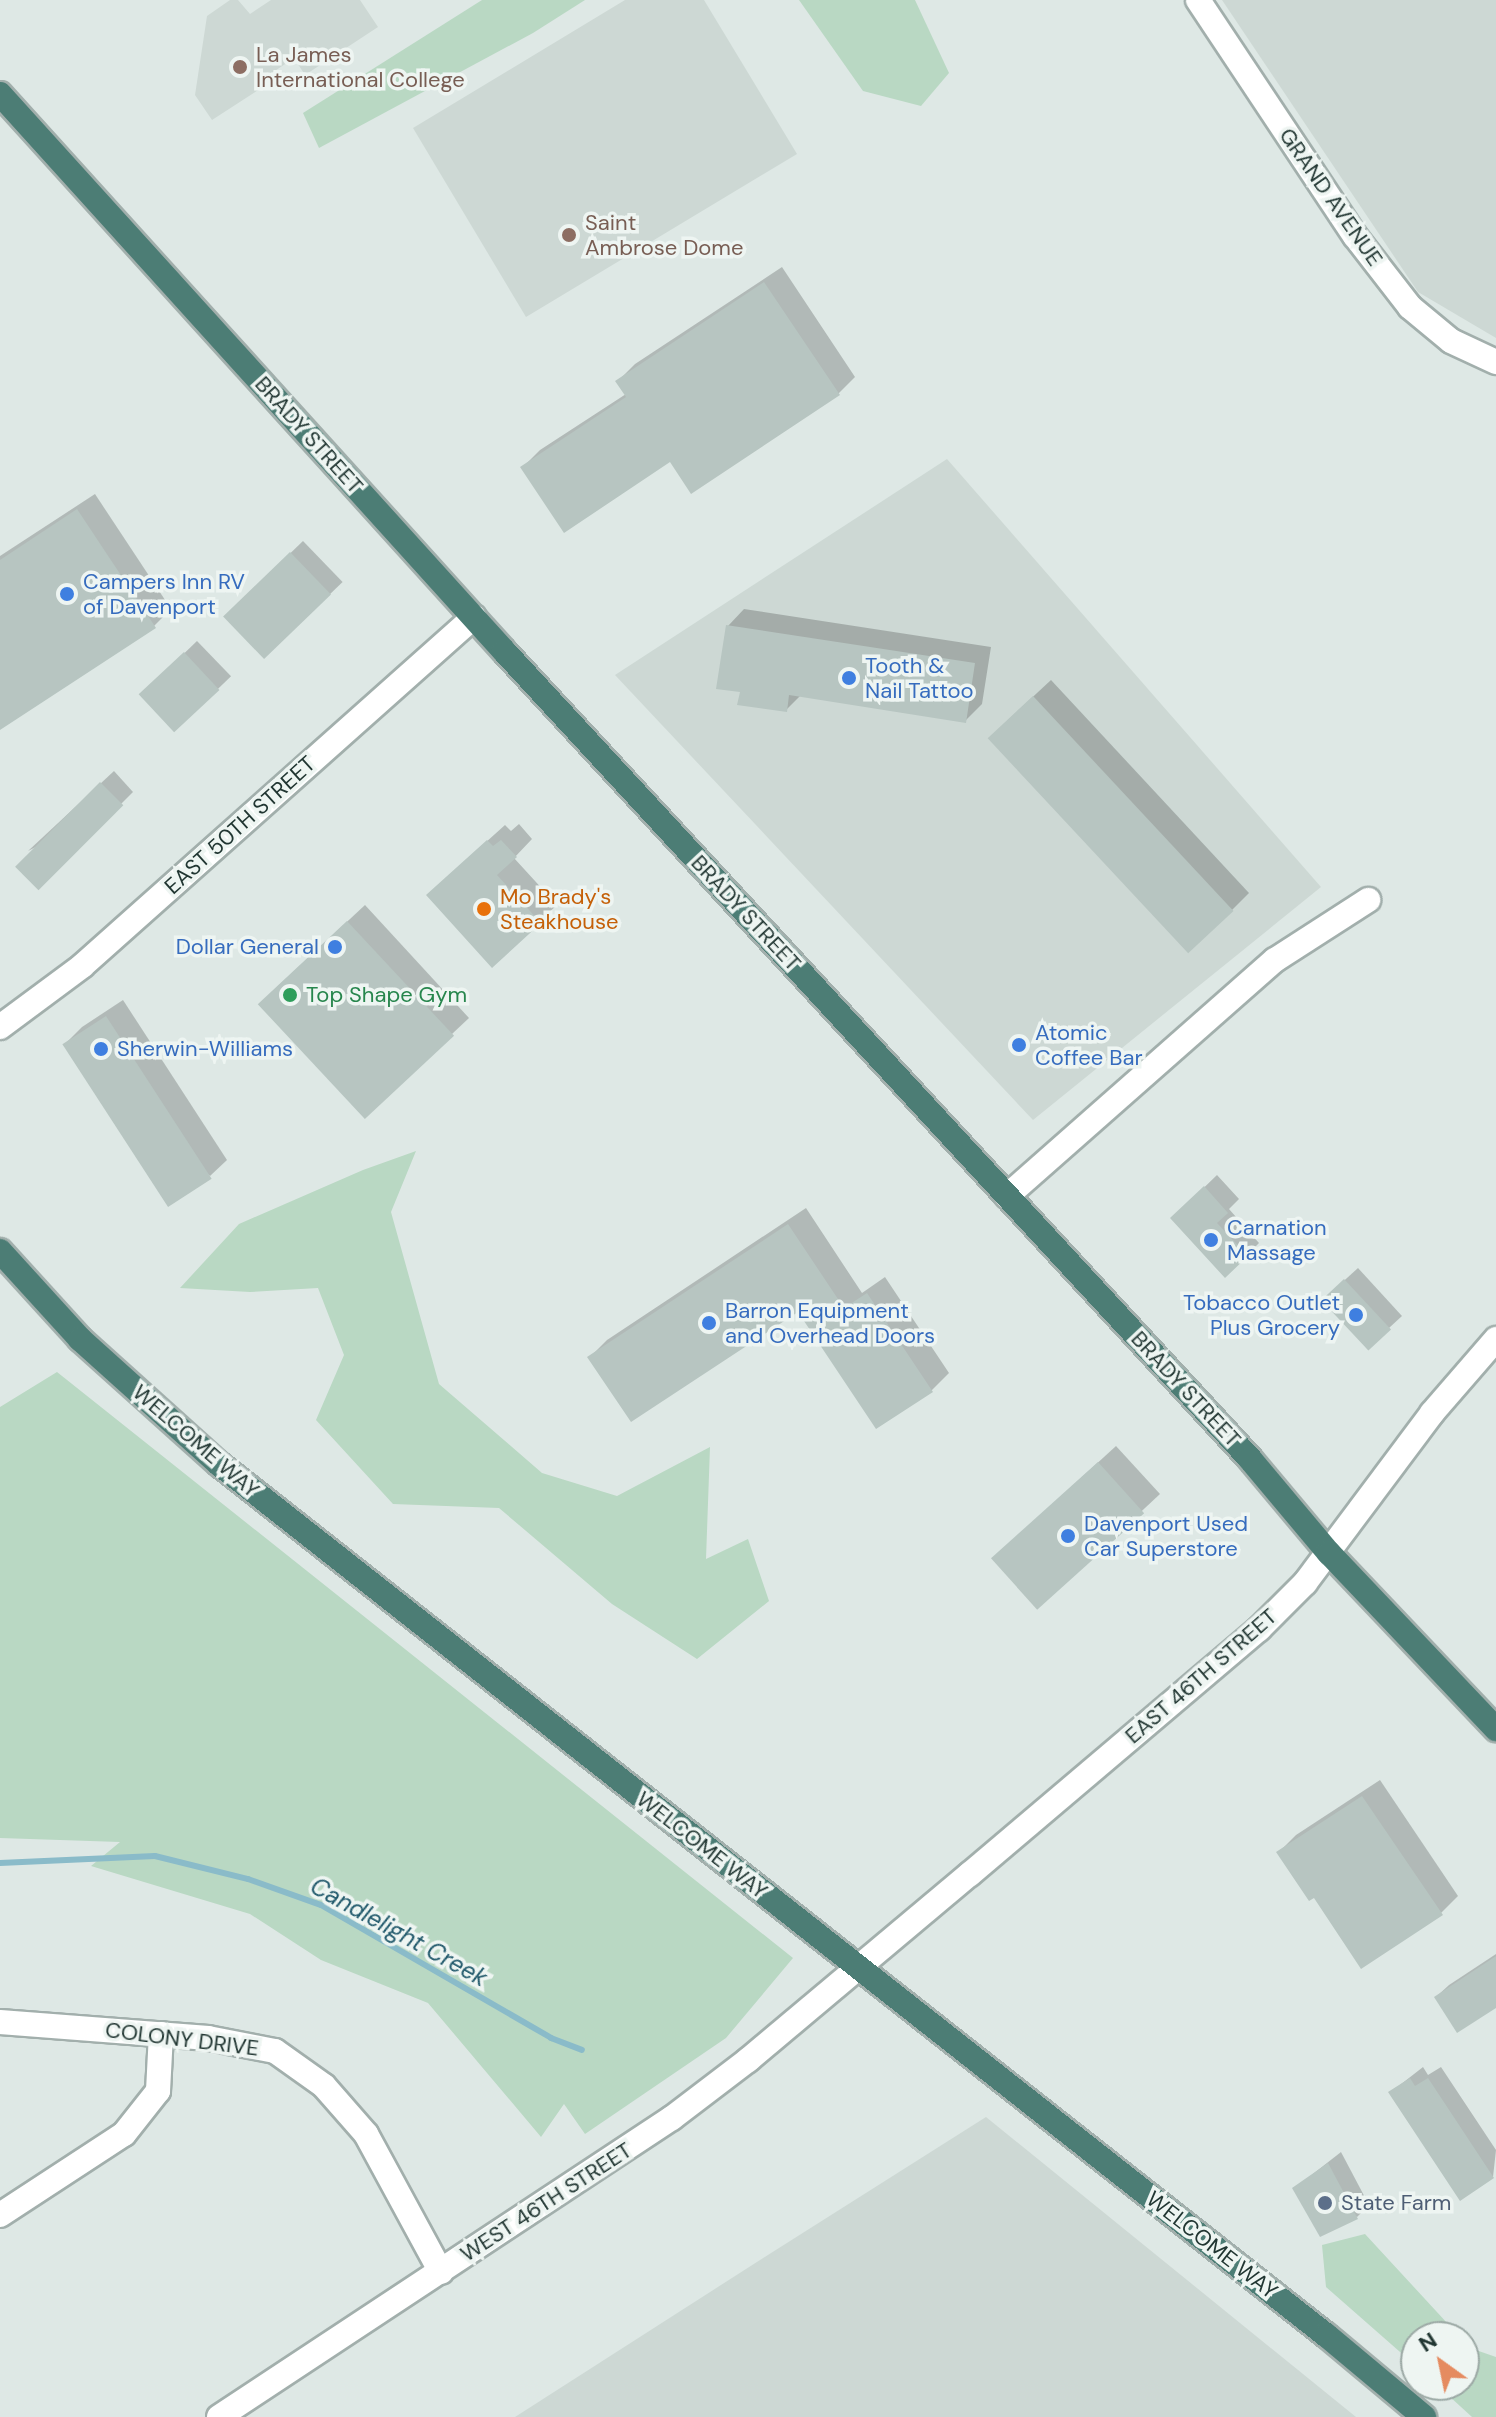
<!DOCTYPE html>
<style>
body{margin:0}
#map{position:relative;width:1496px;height:2417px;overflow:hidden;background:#dee8e5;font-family:"DM Sans",sans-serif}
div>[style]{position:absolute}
.built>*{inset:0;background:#cdd8d4}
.green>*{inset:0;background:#b9d8c3}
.shadow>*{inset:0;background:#0003;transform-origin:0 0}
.stream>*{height:6px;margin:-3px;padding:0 3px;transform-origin:3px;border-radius:3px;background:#8abbc9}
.building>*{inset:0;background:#b7c5c1;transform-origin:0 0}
.roads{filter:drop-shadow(2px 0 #a2afac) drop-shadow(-2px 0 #a2afac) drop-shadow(0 2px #a2afac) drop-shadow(0 -2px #a2afac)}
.minor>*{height:24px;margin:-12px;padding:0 12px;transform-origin:12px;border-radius:12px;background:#fff}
.tertiary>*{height:24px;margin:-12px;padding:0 12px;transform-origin:12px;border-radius:12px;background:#fff}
.trunk>*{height:24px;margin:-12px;padding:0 12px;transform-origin:12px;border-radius:12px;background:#4c7d75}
.dots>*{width:22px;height:22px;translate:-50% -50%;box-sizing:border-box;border:4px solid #eef5f2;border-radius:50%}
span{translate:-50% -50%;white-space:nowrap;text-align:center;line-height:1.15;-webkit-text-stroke:7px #eef5f2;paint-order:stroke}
.education-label{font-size:22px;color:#785e54}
.left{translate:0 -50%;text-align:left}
.street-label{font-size:22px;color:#213632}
.shop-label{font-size:22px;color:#366cbe}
.right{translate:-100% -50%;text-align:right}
.food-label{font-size:22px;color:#c56008}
.leisure-label{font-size:22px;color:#27864d}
.service-label{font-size:22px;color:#4e5e75}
.water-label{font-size:24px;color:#225a6c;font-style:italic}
.north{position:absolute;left:1400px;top:2321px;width:80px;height:80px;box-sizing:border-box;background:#eef5f2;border:2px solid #9ca9a5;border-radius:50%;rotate:327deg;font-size:22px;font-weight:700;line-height:32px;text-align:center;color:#213632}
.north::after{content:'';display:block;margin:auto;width:28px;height:36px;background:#e58b60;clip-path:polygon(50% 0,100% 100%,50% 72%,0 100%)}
</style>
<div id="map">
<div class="built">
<i style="clip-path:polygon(230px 0,238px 0,250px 14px,271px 0,360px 0,378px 27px,305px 75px,294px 58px,263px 79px,266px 85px,212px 120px,195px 95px,207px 16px)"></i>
<i style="clip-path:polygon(625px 0,704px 0,797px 154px,526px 317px,413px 128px)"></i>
<i style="clip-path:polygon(1222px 0,1496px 0,1496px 338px,1418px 292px)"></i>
<i style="clip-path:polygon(947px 459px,1321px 887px,1033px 1120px,615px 675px)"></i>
<i style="clip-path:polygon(986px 2117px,1356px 2417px,515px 2417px,746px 2269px)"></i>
</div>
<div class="green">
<i style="clip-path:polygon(482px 0,585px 0,533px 33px,319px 148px,303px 113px)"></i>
<i style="clip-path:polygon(799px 0,915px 0,949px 73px,921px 106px,863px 91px)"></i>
<i style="clip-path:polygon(416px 1151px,391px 1212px,439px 1384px,542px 1473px,617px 1496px,710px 1447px,706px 1559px,748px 1539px,769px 1601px,697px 1659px,612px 1604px,499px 1508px,393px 1504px,316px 1420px,344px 1355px,318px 1288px,250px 1292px,180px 1288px,239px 1224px,363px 1170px)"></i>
<i style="clip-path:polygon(57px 1372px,793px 1958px,726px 2038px,585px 2134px,564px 2104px,541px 2137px,428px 2003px,321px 1960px,250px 1914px,91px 1866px,120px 1842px,0 1838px,0 1407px)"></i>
<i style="clip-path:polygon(1365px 2234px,1460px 2337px,1416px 2337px,1416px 2366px,1326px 2287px,1322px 2245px)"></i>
<i style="clip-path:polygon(1464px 2341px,1470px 2348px,1496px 2357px,1496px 2417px,1472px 2417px,1437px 2385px,1464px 2385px)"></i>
</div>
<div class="shadow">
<i style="clip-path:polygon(782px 267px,855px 377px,838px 394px,670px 459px,523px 467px,540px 450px,626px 394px,618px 381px,635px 364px)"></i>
<i style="clip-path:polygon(95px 494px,171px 609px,154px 626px,0 728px,0 556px)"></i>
<i style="left:303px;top:541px;width:57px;height:108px;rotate:46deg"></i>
<i style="clip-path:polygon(744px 609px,991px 647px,982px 704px,965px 721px,801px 695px,786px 710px,742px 691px,728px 626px)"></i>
<i style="left:197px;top:641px;width:49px;height:76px;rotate:46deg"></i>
<i style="clip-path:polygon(1051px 680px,1249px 893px,1232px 910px,1007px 721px)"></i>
<i style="clip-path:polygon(114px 771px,133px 792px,121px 804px,28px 851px)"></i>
<i style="clip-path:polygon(519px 824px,532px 839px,514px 858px,557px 905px,492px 965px,445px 879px,505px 825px,511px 831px)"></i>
<i style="clip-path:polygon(365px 905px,469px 1018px,452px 1034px,277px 987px)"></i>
<i style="clip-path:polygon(123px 1000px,227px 1160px,210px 1176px,65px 1044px,82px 1027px)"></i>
<i style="clip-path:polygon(1217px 1175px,1239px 1199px,1229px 1209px,1259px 1243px,1247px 1255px,1185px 1206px)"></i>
<i style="clip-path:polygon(806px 1208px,862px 1293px,885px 1277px,949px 1373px,932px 1390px,877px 1427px,798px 1309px,590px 1357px,607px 1340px)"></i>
<i style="clip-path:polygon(1358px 1268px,1402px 1316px,1389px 1328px,1336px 1288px)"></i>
<i style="clip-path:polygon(1116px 1446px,1160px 1494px,1039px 1607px,1011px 1542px)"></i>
<i style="clip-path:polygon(1380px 1780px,1458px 1896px,1441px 1913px,1315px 1895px,1279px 1852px,1296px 1835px)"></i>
<i style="clip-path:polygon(1496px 1954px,1496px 2005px,1436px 1997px,1449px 1985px)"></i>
<i style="clip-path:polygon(1423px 2067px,1428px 2075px,1441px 2067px,1496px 2150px,1493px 2177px,1391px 2092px)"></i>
<i style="clip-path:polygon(1341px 2152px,1369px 2205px,1357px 2217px,1295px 2188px)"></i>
</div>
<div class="stream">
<i style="left:0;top:1863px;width:155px;rotate:-2.6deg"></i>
<i style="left:155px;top:1856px;width:96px;rotate:13.9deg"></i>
<i style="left:248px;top:1879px;width:77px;rotate:19.6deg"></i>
<i style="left:321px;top:1905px;width:266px;rotate:30deg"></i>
<i style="left:551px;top:2038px;width:33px;rotate:21deg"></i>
</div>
<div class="building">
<i style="clip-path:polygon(764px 282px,840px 395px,691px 494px,670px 462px,564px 533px,520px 467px,626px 397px,615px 381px)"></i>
<i style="clip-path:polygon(77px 509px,156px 628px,0 730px,0 560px)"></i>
<i style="left:290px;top:552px;width:59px;height:93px;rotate:46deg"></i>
<i style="clip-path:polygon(726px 625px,975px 663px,966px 723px,789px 695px,787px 712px,737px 705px,740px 692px,716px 689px)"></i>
<i style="left:184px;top:652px;width:52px;height:62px;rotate:47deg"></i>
<i style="left:1033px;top:696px;width:294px;height:62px;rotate:47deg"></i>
<i style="left:100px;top:782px;width:33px;height:120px;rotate:45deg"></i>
<i style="clip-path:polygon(487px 840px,493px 846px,501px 840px,517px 857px,497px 875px,541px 923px,492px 968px,426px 895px)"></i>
<i style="left:347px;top:921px;width:157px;height:122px;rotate:47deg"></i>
<i style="left:106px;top:1016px;width:194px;height:52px;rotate:57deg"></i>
<i style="clip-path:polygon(1204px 1186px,1228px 1213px,1217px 1223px,1248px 1256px,1225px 1278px,1170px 1218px)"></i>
<i style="clip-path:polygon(788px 1224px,844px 1308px,867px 1293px,933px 1392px,876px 1429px,798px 1312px,631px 1422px,587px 1357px)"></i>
<i style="left:1344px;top:1279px;width:69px;height:31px;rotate:47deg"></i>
<i style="left:1098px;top:1462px;width:69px;height:144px;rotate:48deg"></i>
<i style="clip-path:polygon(1362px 1796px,1443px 1915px,1361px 1969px,1314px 1898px,1309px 1901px,1276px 1852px)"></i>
<i style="clip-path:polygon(1496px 1956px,1496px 2008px,1457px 2033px,1434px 1997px)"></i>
<i style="clip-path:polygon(1410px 2078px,1415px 2086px,1428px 2078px,1494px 2178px,1460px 2201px,1388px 2092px)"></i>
<i style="clip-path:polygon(1328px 2163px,1358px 2219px,1320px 2237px,1292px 2188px)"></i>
</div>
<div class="roads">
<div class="minor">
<i style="left:1198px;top:0;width:283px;rotate:56.4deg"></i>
<i style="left:1355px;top:236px;width:90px;rotate:52.2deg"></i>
<i style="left:1410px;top:307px;width:53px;rotate:39.7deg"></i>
<i style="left:1451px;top:341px;width:50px;rotate:25deg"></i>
<i style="left:0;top:1027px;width:102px;rotate:-36.6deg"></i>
<i style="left:82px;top:966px;width:525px;rotate:-41.68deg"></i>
<i style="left:1007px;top:1196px;width:357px;rotate:-41.4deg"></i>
<i style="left:1275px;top:960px;width:111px;rotate:-32.8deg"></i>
<i style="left:0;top:2022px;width:209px;rotate:4.4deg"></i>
<i style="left:208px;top:2038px;width:68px;rotate:11deg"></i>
<i style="left:275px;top:2051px;width:60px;rotate:35.5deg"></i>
<i style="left:324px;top:2086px;width:64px;rotate:48.8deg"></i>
<i style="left:366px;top:2134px;width:157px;rotate:61.5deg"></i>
<i style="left:0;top:2215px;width:148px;rotate:-33.2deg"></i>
<i style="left:124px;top:2134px;width:55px;rotate:-51.7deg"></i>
<i style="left:158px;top:2091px;width:57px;rotate:-87deg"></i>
</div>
<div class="tertiary">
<i style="left:219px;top:2417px;width:543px;rotate:-33.43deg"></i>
<i style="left:672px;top:2118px;width:96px;rotate:-37.3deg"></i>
<i style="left:748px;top:2060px;width:290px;rotate:-40deg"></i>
<i style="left:970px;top:1874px;width:379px;rotate:-40.3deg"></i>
<i style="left:1259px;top:1629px;width:65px;rotate:-45deg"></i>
<i style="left:1305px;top:1583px;width:212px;rotate:-53.2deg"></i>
<i style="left:1432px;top:1413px;width:98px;rotate:-49.1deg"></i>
</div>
<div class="trunk">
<i style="left:0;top:94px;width:751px;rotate:47.86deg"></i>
<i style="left:504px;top:651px;width:1100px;rotate:47.28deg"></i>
<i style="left:1250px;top:1459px;width:123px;rotate:50deg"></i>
<i style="left:1329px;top:1553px;width:243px;rotate:46.5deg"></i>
<i style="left:0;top:1251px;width:119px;rotate:47.7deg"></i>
<i style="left:80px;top:1339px;width:187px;rotate:42deg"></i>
<i style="left:219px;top:1464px;width:1409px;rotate:38.2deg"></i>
<i style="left:1326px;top:2335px;width:128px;rotate:39.9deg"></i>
</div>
</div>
<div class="dots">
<i style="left:240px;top:67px;background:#8d6e63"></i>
<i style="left:569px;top:235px;background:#8d6e63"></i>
<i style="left:67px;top:594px;background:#3f7fe0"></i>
<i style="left:849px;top:678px;background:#3f7fe0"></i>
<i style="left:484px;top:909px;background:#e8710a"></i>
<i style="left:335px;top:947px;background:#3f7fe0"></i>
<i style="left:290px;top:995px;background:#2e9e5b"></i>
<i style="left:1019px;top:1045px;background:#3f7fe0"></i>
<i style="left:101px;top:1049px;background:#3f7fe0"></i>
<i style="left:1211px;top:1240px;background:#3f7fe0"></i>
<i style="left:1356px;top:1315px;background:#3f7fe0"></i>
<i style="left:709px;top:1323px;background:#3f7fe0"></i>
<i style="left:1068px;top:1536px;background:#3f7fe0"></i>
<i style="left:1325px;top:2203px;background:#5c6f8a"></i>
</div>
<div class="education-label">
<span class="left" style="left:256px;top:67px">La James<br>International College</span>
<span class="left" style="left:585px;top:235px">Saint<br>Ambrose Dome</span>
</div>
<div class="street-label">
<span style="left:1331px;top:197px;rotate:55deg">GRAND AVENUE</span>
<span style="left:309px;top:435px;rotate:48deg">BRADY STREET</span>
<span style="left:240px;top:825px;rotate:-42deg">EAST 50TH STREET</span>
<span style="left:746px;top:913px;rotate:47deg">BRADY STREET</span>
<span style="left:1186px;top:1389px;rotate:47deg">BRADY STREET</span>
<span style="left:196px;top:1441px;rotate:41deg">WELCOME WAY</span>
<span style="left:1201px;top:1676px;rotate:-41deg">EAST 46TH STREET</span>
<span style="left:702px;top:1845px;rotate:38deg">WELCOME WAY</span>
<span style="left:182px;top:2039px;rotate:7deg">COLONY DRIVE</span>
<span style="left:546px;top:2202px;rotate:-33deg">WEST 46TH STREET</span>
<span style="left:1212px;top:2245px;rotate:38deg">WELCOME WAY</span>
</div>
<div class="shop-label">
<span class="left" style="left:83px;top:594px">Campers Inn RV<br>of Davenport</span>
<span class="left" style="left:865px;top:678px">Tooth &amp;<br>Nail Tattoo</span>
<span class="right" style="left:319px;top:947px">Dollar General</span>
<span class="left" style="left:1035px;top:1045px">Atomic<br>Coffee Bar</span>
<span class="left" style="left:117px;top:1049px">Sherwin-Williams</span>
<span class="left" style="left:1227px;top:1240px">Carnation<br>Massage</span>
<span class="right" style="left:1340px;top:1315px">Tobacco Outlet<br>Plus Grocery</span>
<span class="left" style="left:725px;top:1323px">Barron Equipment<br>and Overhead Doors</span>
<span class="left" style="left:1084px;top:1536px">Davenport Used<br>Car Superstore</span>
</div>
<div class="food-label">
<span class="left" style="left:500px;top:909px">Mo Brady's<br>Steakhouse</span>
</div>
<div class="leisure-label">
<span class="left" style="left:306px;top:995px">Top Shape Gym</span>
</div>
<div class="service-label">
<span class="left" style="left:1341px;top:2203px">State Farm</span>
</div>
<div class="water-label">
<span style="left:399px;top:1932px;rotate:29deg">Candlelight Creek</span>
</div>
<div class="north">N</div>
</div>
